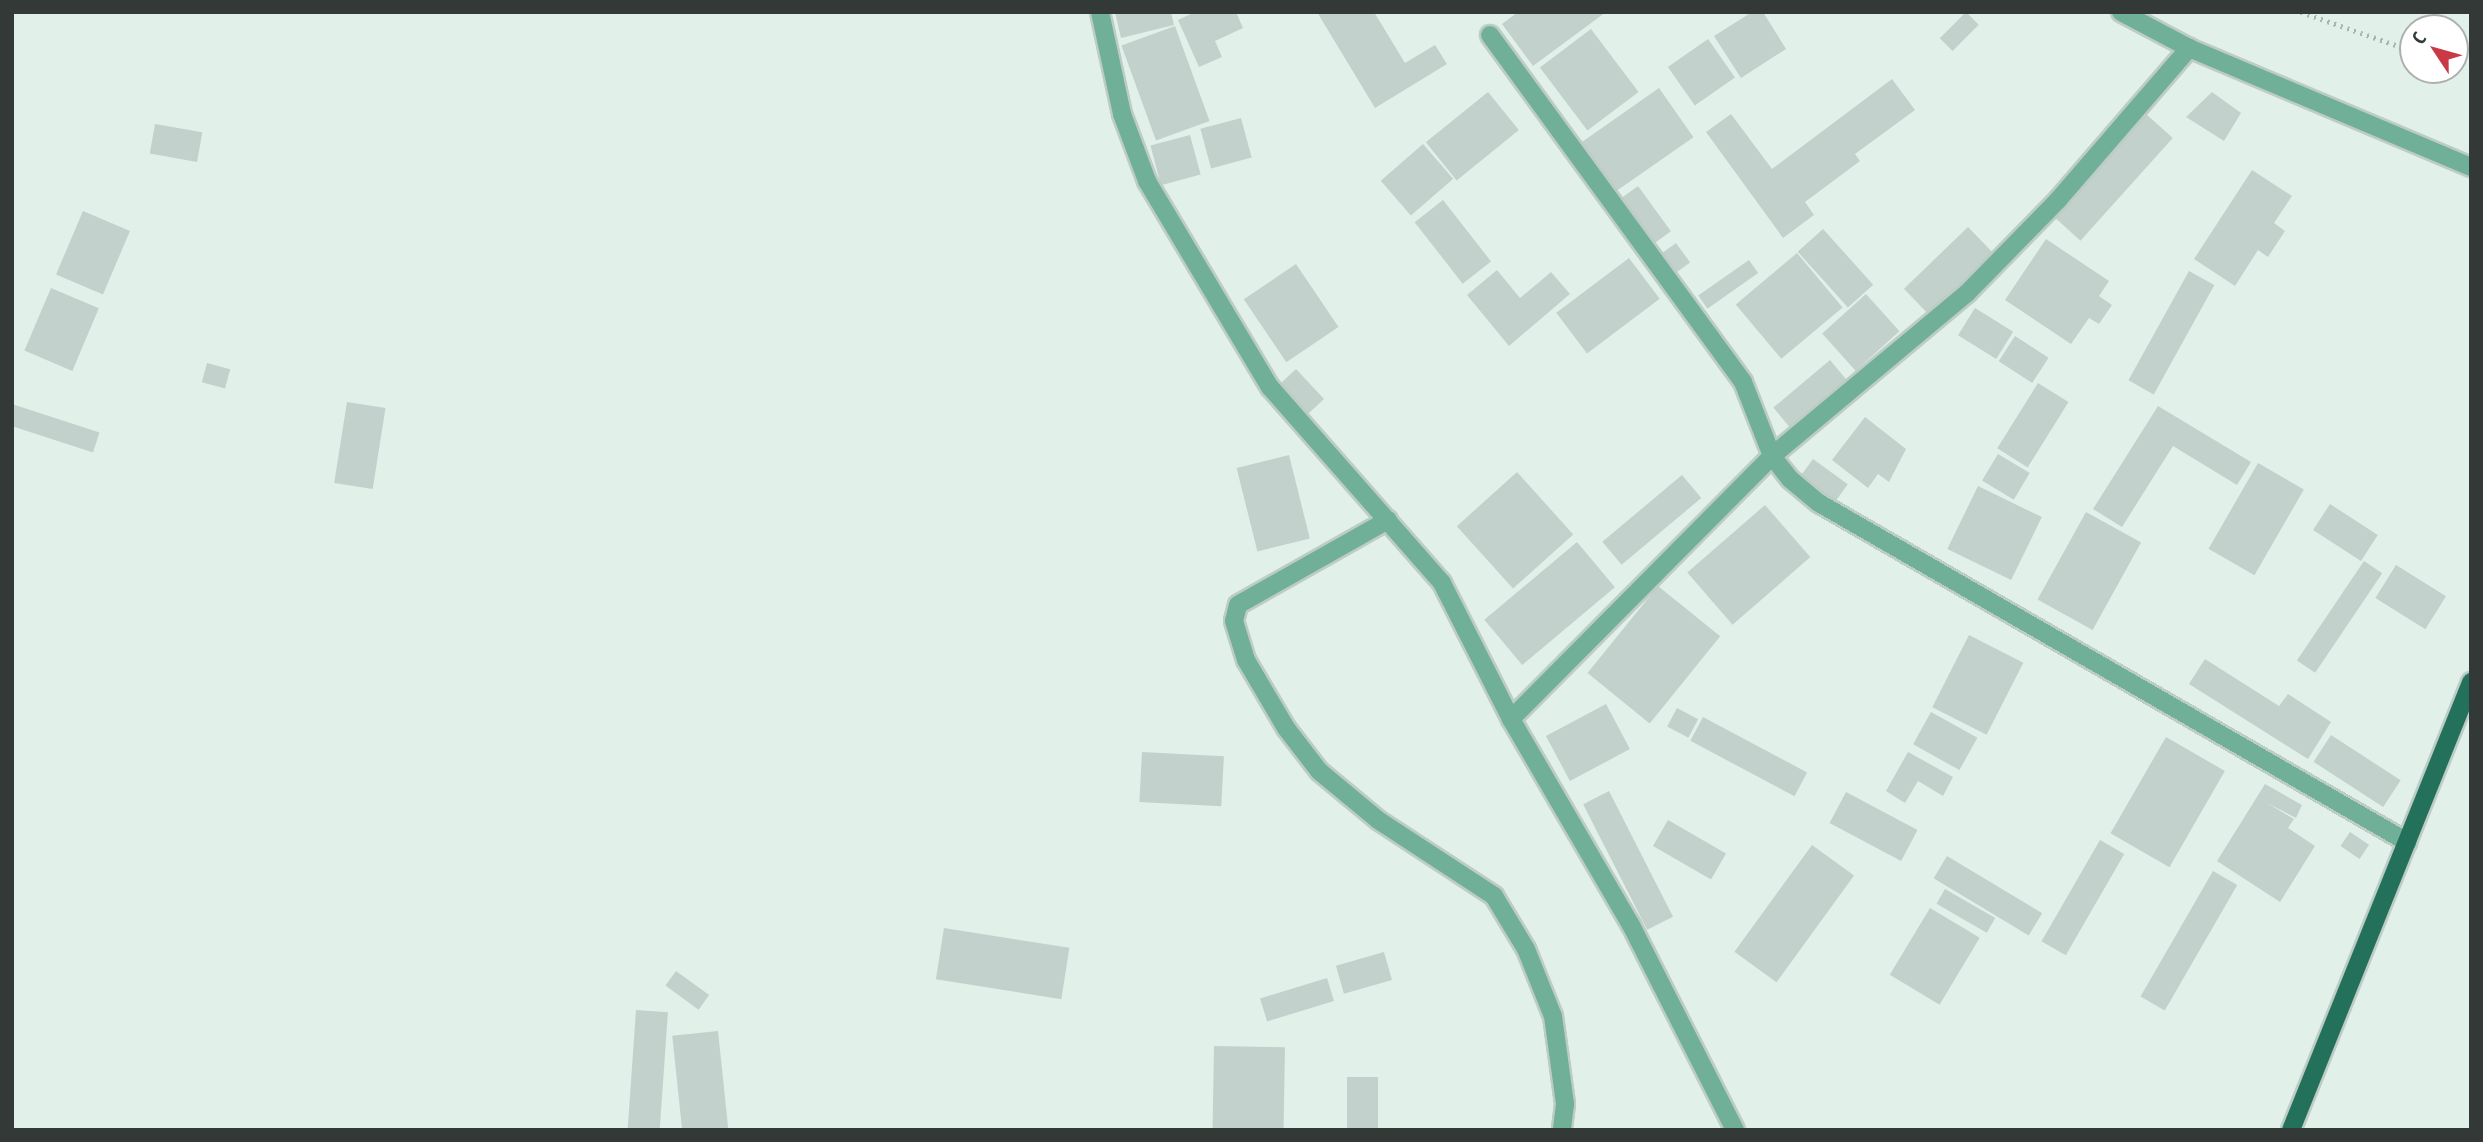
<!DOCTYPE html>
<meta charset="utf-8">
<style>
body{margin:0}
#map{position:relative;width:2483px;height:1142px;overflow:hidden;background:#e1f1ea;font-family:"PT Sans Narrow",sans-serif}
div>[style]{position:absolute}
.building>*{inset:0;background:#c2d1cb;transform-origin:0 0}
.path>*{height:4.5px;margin-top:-2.25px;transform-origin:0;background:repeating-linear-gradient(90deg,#a9b6b0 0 2px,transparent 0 7px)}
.roads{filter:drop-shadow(2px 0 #beccc6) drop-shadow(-2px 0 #beccc6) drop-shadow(0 2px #beccc6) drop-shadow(0 -2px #beccc6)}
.minor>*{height:18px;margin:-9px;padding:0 9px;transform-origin:9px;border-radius:9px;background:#70b099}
.major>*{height:18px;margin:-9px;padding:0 9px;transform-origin:9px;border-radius:9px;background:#23715b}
span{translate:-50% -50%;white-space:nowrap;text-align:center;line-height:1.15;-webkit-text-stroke:5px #fff;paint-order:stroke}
.frame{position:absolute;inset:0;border:14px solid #333936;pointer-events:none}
.north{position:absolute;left:2399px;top:14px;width:70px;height:70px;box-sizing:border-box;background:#fff;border:2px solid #adb0af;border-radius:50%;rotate:306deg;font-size:19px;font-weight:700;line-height:28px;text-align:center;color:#333936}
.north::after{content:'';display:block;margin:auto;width:24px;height:32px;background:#c93946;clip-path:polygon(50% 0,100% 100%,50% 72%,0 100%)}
</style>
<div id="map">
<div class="building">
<i style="clip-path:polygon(1115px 12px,1171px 12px,1174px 25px,1121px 38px)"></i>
<i style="clip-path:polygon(1195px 12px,1236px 12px,1243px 28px,1215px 41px,1222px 57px,1199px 67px,1178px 20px)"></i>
<i style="clip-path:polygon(1317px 12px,1374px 12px,1405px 63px,1435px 45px,1447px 64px,1375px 108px)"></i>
<i style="clip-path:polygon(1518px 12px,1606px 12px,1533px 66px,1502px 24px)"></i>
<i style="clip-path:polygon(1752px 12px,1763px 12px,1786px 49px,1741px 78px,1714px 36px)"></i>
<i style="left:1966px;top:12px;width:18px;height:37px;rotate:45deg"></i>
<i style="left:1175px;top:26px;width:101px;height:57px;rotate:70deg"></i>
<i style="left:1591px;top:29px;width:79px;height:64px;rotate:53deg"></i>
<i style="left:1708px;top:39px;width:47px;height:49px;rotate:55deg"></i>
<i style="clip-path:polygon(1892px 79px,1915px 110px,1855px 154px,1860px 161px,1805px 202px,1814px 215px,1783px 238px,1706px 132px,1731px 114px,1772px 169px)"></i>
<i style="left:1659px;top:88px;width:60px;height:98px;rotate:55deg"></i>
<i style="left:1488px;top:92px;width:49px;height:80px;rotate:51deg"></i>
<i style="clip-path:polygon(2212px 92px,2241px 113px,2224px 141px,2186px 117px)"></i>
<i style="left:2146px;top:114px;width:36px;height:138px;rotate:42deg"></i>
<i style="left:1241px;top:118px;width:41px;height:42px;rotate:75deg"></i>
<i style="left:155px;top:124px;width:48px;height:30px;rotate:10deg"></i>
<i style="left:1190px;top:135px;width:41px;height:41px;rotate:75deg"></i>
<i style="left:1423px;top:144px;width:46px;height:56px;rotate:49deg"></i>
<i style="clip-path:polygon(2252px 170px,2292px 196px,2274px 223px,2285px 231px,2268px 257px,2258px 250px,2235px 286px,2194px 259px)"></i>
<i style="left:1638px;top:186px;width:56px;height:20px;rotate:54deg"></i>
<i style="left:1443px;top:200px;width:78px;height:36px;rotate:52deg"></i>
<i style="left:83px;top:211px;width:51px;height:69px;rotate:23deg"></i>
<i style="left:1968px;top:227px;width:39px;height:89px;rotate:46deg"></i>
<i style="left:1823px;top:229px;width:75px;height:34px;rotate:48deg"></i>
<i style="clip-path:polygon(2046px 239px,2109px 281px,2099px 296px,2112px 305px,2099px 324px,2089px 318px,2071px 344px,2005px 300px)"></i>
<i style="left:1676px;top:243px;width:24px;height:21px;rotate:54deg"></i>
<i style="left:1797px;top:253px;width:71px;height:80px;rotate:50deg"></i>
<i style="left:1629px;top:258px;width:51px;height:91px;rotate:53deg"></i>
<i style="left:1749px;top:260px;width:16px;height:62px;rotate:55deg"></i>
<i style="left:1296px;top:264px;width:76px;height:63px;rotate:56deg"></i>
<i style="clip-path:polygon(1497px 270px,1520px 298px,1551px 272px,1570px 294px,1509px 346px,1467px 295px)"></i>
<i style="left:2189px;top:271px;width:29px;height:125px;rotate:29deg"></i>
<i style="left:51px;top:288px;width:52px;height:68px;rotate:23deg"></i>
<i style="left:1866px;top:294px;width:50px;height:59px;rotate:48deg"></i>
<i style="left:1975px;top:308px;width:45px;height:32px;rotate:32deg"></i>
<i style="left:2015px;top:336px;width:40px;height:30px;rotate:33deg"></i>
<i style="left:1830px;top:360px;width:25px;height:74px;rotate:50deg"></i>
<i style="left:207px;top:363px;width:24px;height:20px;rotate:15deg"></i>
<i style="left:1296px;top:369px;width:41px;height:23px;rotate:47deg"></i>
<i style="left:2038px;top:383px;width:36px;height:77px;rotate:32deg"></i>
<i style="left:347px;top:402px;width:39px;height:82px;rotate:9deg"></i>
<i style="left:12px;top:404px;width:92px;height:21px;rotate:18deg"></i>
<i style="clip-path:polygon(2158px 406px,2251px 462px,2237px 485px,2173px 446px,2122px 527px,2093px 509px)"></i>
<i style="clip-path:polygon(1865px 417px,1906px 449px,1889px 482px,1878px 474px,1868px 488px,1832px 460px)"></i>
<i style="left:1998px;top:454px;width:37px;height:31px;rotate:31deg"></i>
<i style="left:1289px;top:455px;width:86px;height:54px;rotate:76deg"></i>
<i style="left:1813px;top:459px;width:43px;height:22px;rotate:36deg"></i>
<i style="left:2258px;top:463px;width:53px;height:99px;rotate:30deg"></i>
<i style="left:1517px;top:472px;width:84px;height:81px;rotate:48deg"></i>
<i style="left:1682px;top:475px;width:30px;height:104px;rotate:50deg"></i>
<i style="left:1978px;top:486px;width:71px;height:70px;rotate:26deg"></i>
<i style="left:2330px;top:504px;width:57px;height:31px;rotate:33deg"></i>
<i style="left:1765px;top:505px;width:69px;height:103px;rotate:49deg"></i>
<i style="left:2086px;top:512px;width:63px;height:100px;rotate:29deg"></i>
<i style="left:1577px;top:542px;width:59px;height:121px;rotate:50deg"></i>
<i style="left:2364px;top:561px;width:22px;height:120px;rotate:34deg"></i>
<i style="left:2396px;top:565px;width:59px;height:39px;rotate:32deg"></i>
<i style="left:1658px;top:586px;width:80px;height:112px;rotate:39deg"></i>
<i style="left:1969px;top:635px;width:61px;height:81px;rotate:27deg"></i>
<i style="clip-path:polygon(2205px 659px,2279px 706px,2288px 694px,2331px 722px,2308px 759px,2189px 684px)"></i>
<i style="left:1606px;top:704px;width:51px;height:68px;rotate:62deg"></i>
<i style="left:1677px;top:708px;width:24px;height:21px;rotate:28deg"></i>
<i style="left:1931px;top:712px;width:53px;height:37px;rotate:29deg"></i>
<i style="left:1703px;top:717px;width:118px;height:27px;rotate:28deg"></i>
<i style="left:2331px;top:735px;width:83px;height:32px;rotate:33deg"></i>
<i style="left:2166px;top:737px;width:68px;height:111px;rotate:30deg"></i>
<i style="left:1142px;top:752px;width:82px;height:50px;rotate:3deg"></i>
<i style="clip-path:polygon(1908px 752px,1953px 777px,1943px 796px,1918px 781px,1905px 803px,1886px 791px)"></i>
<i style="clip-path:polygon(2265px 784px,2302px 805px,2296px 818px,2267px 803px,2294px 819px,2288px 828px,2315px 846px,2280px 902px,2217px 861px)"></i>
<i style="left:1609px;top:791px;width:141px;height:29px;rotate:63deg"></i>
<i style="left:1846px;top:792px;width:81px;height:35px;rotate:28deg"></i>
<i style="left:1668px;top:820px;width:67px;height:30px;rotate:30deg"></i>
<i style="left:2350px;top:832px;width:23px;height:17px;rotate:34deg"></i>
<i style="left:2100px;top:840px;width:28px;height:117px;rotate:30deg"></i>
<i style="left:1812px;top:845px;width:52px;height:132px;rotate:36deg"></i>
<i style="left:1947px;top:856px;width:111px;height:26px;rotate:31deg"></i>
<i style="left:2213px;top:871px;width:28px;height:145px;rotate:30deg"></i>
<i style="left:1945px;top:889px;width:58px;height:17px;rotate:30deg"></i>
<i style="left:1930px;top:908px;width:58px;height:78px;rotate:31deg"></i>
<i style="left:944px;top:928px;width:127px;height:52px;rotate:9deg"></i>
<i style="left:1384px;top:952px;width:29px;height:50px;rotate:74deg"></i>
<i style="left:676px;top:971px;width:41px;height:18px;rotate:36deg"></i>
<i style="left:1327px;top:978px;width:24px;height:70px;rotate:73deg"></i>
<i style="left:636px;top:1010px;width:32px;height:120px;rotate:4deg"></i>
<i style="left:718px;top:1031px;width:100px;height:46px;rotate:84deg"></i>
<i style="left:1214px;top:1046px;width:71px;height:84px;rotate:1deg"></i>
<i style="left:1347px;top:1077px;width:31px;height:53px"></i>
</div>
<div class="path">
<i style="left:2301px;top:12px;width:119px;rotate:19.2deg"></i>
<i style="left:2455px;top:60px;width:16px;rotate:7deg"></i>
</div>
<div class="roads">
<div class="minor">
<i style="left:1100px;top:12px;width:104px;rotate:77.8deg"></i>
<i style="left:1122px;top:114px;width:72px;rotate:69.5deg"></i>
<i style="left:1147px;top:181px;width:240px;rotate:59.2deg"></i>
<i style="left:1270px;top:387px;width:261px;rotate:48.7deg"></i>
<i style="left:1442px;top:583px;width:153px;rotate:63.1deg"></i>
<i style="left:1511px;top:719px;width:238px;rotate:59.8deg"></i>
<i style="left:1631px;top:925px;width:230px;rotate:63.1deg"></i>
<i style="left:2121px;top:12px;width:77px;rotate:27.9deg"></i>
<i style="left:2189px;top:48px;width:306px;rotate:22.9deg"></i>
<i style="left:1490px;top:35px;width:429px;rotate:53.9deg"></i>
<i style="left:1743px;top:382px;width:79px;rotate:68.6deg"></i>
<i style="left:1772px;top:456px;width:29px;rotate:52deg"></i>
<i style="left:1790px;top:479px;width:38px;rotate:40deg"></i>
<i style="left:1819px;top:503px;width:679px;rotate:29.96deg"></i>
<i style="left:1388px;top:520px;width:172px;rotate:150.5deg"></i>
<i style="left:1238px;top:605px;width:16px;rotate:104deg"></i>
<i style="left:1234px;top:621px;width:41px;rotate:72.9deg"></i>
<i style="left:1246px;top:660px;width:79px;rotate:59.5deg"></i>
<i style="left:1286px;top:728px;width:54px;rotate:52.5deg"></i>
<i style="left:1319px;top:771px;width:77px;rotate:39.7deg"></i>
<i style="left:1378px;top:820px;width:139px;rotate:33.2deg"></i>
<i style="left:1494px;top:896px;width:62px;rotate:58.9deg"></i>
<i style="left:1526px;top:949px;width:72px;rotate:68.1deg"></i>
<i style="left:1553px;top:1016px;width:89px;rotate:82.2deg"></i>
<i style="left:1565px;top:1104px;width:26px;rotate:97deg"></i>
<i style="left:1511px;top:719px;width:371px;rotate:-45.2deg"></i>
<i style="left:1772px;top:456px;width:254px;rotate:-39.9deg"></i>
<i style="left:1967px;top:293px;width:130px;rotate:-45.6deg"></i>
<i style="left:2058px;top:200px;width:201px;rotate:-49.2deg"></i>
</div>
<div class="major">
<i style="left:2291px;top:1130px;width:483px;rotate:-68.1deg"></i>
</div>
</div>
<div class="frame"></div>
<div class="north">С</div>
</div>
